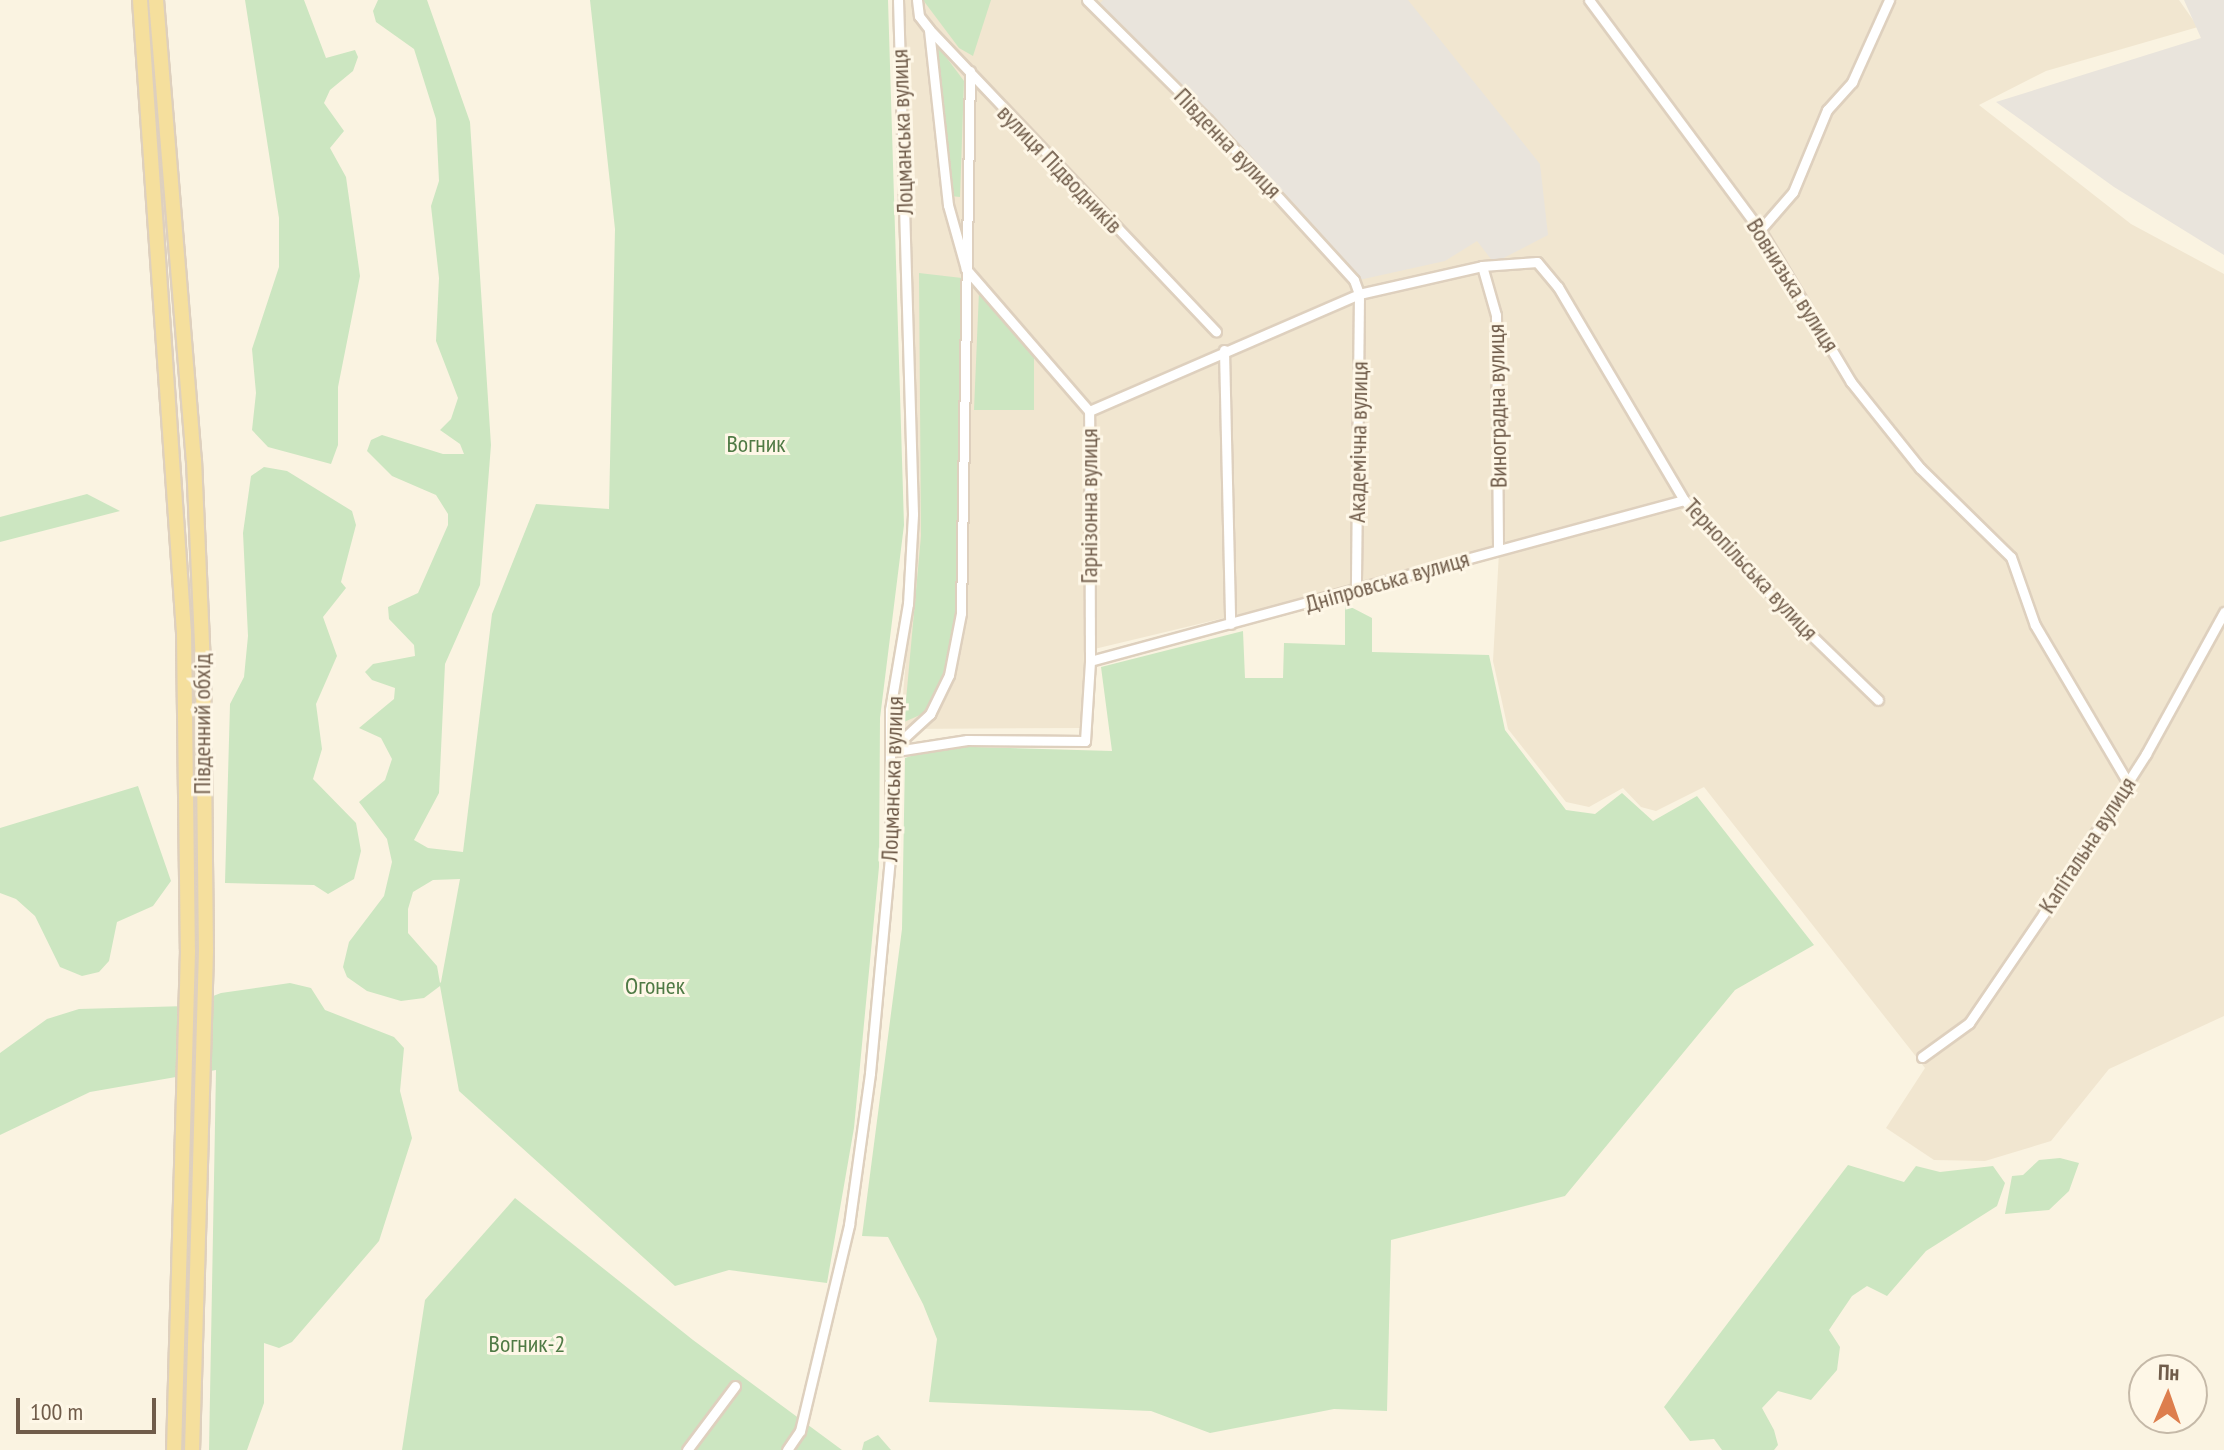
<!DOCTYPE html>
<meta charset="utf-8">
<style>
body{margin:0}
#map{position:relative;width:2224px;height:1450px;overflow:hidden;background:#faf3e1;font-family:"PT Sans Narrow",sans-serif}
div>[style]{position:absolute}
.residential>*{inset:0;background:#f1e6d0}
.industrial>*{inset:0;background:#e9e4dc}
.green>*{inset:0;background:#cce6c1}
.roads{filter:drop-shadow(2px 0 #ded0be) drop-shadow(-2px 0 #ded0be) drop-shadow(0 2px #ded0be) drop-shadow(0 -2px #ded0be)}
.street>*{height:9px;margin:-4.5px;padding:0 4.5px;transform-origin:4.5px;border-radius:4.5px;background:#fff}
.primary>*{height:14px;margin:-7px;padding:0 7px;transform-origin:7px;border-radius:7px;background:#f5df9d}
span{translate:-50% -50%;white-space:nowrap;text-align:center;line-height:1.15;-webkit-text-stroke:6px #fef7e7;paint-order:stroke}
.street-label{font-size:24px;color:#705c4a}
.park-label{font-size:24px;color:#4f7a45}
.north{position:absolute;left:2128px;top:1354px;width:80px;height:80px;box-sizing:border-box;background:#fef7e7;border:2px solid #c5b9a8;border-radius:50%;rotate:2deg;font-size:22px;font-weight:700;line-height:32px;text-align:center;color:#705c4a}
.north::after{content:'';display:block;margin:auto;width:28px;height:36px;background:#dd7e4d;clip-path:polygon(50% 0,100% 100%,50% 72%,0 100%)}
.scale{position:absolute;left:16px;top:1398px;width:140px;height:36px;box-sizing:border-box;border:4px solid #705c4a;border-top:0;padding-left:10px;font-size:24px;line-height:28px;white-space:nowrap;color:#705c4a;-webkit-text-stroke:6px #fef7e7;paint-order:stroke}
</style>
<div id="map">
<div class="residential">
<i style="clip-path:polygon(904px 0,2179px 0,2198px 27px,2046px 71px,1979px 105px,2131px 224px,2224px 274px,2224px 1016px,2109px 1069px,2051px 1141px,1985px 1161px,1934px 1160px,1886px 1128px,1925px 1068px,1704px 787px,1656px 811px,1641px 807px,1623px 788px,1589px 807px,1566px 802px,1508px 729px,1493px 661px,1499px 552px,1086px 651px,1082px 728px,900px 729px,919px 511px)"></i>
</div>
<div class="industrial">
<i style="clip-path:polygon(1103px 0,1408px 0,1540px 164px,1548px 235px,1494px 263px,1477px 241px,1445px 261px,1359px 280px,1098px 5px)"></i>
<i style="clip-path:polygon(2184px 0,2224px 0,2224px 255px,2114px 187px,1996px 102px,2201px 38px)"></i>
</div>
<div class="green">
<i style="clip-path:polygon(245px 0,304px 0,326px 58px,355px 50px,358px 57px,353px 71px,330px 90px,324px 103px,344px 131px,330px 148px,346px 177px,360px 276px,338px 387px,338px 445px,331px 464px,268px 447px,252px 430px,256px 393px,252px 349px,279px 267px,279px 218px)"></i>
<i style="clip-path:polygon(evenodd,378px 0,427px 0,470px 122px,491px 445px,480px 585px,445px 664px,439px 793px,414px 840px,428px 848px,463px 852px,492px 614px,536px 504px,609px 509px,615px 229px,590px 0,888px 0,904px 525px,880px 718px,879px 867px,854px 1128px,827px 1283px,729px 1270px,675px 1286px,459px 1091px,440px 986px,424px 998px,401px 1001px,367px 991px,347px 977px,343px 967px,349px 942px,384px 896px,392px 862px,387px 839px,359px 802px,385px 780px,392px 759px,381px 738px,359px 728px,394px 699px,395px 688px,372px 680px,365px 672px,373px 664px,415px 656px,414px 645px,389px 619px,388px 607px,418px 593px,448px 525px,448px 514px,436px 495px,392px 476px,367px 451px,371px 440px,382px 435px,443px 454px,464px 454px,460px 444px,440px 430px,451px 419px,458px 398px,436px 341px,439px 278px,431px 206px,439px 181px,436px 119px,414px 49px,376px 22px,373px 11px,378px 0,460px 879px,441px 982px,440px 983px,437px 966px,408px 933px,408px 909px,413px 892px,433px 880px,460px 879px)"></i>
<i style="clip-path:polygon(923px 0,991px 0,973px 56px,959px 48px)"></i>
<i style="clip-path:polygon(932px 38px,964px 81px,960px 197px,950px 196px)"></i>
<i style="clip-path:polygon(919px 273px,962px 278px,963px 421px,956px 610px,944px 673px,927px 712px,904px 722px,921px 536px)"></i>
<i style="clip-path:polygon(979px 291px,1034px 353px,1034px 410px,974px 410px)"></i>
<i style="clip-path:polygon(264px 467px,287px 471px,352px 511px,356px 525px,341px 582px,346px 588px,323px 617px,337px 656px,316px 704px,322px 749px,313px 779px,356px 823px,361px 851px,354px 879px,328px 894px,314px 885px,225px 883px,230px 704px,244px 677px,248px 636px,243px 533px,251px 476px)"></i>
<i style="clip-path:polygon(87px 494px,120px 511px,0 542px,0 517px)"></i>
<i style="clip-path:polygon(1345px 604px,1372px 618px,1372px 652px,1489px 655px,1505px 730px,1566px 810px,1595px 814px,1622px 793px,1653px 821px,1697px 796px,1814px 945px,1735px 990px,1565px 1196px,1391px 1240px,1387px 1411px,1334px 1409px,1210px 1433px,1151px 1411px,929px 1402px,937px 1339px,923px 1304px,888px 1237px,862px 1236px,902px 929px,905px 758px,940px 746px,1112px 751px,1101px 667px,1243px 631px,1245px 678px,1283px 678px,1284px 643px,1345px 645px)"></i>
<i style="clip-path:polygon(138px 786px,171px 881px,153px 906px,117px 922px,109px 961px,99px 972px,82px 976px,60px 967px,35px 916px,16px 899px,0 893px,0 828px)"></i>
<i style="clip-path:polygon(290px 983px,311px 988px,325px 1010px,394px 1037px,404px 1048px,400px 1091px,412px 1138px,379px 1241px,292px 1342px,279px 1348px,264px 1343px,264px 1403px,247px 1450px,209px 1450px,216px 1070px,90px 1092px,0 1135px,0 1053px,47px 1019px,79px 1009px,187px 1006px,221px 993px)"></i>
<i style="clip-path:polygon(2060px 1158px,2079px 1163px,2069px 1191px,2049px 1210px,2005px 1214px,2012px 1176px,2023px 1175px,2039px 1160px)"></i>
<i style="clip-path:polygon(1848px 1165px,1904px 1182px,1916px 1166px,1940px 1172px,1993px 1166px,2005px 1183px,1997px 1206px,1926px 1251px,1887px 1296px,1867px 1286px,1852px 1296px,1829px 1330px,1840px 1347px,1837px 1370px,1811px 1400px,1778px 1391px,1762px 1408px,1774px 1430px,1778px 1445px,1774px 1450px,1722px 1450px,1714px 1439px,1690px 1441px,1664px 1407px)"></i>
<i style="clip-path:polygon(515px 1198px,693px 1340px,842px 1450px,402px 1450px,425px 1300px)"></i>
<i style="clip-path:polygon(878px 1435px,891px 1450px,862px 1450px,864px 1442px)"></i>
</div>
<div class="roads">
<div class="street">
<i style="left:917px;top:0;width:16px;rotate:83deg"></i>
<i style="left:919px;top:16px;width:16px;rotate:52deg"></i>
<i style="left:929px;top:29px;width:417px;rotate:46.5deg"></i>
<i style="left:1087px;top:0;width:169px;rotate:44.8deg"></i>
<i style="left:1207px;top:119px;width:218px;rotate:47.6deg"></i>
<i style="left:1354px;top:280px;width:15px;rotate:70deg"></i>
<i style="left:1359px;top:294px;width:297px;rotate:90.6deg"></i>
<i style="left:1589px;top:0;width:287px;rotate:53.4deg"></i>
<i style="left:1760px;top:230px;width:177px;rotate:59.1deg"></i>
<i style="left:1851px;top:382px;width:110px;rotate:51.3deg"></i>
<i style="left:1920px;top:468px;width:127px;rotate:44.4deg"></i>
<i style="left:2011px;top:557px;width:72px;rotate:70.6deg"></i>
<i style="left:2035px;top:625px;width:181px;rotate:59.5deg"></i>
<i style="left:1760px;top:230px;width:50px;rotate:-49deg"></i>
<i style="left:1793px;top:192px;width:89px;rotate:-67.5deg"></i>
<i style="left:1827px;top:110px;width:38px;rotate:-48deg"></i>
<i style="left:1852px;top:82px;width:90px;rotate:-65.7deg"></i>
<i style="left:1482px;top:266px;width:51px;rotate:74.1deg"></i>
<i style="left:1496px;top:315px;width:234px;rotate:89.5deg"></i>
<i style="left:1224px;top:350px;width:274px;rotate:88.7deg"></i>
<i style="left:1089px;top:411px;width:294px;rotate:-23.4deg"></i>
<i style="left:1359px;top:294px;width:126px;rotate:-12.8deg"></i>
<i style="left:1482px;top:266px;width:55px;rotate:-4.2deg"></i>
<i style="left:1537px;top:262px;width:33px;rotate:50deg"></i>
<i style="left:1558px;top:287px;width:247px;rotate:59.4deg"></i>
<i style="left:1684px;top:500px;width:137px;rotate:47.7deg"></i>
<i style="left:1776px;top:601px;width:142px;rotate:44.1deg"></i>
<i style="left:1090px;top:661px;width:615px;rotate:-15.17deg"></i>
<i style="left:892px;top:749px;width:52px;rotate:-42.6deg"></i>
<i style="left:930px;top:714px;width:43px;rotate:-64deg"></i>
<i style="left:949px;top:675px;width:63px;rotate:-79deg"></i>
<i style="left:961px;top:613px;width:542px;rotate:-89.05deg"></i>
<i style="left:890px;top:752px;width:78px;rotate:-8.9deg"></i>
<i style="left:967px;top:740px;width:118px;rotate:0.5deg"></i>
<i style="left:1085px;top:741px;width:80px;rotate:-86.4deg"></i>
<i style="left:1090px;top:661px;width:250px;rotate:-90.2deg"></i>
<i style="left:1089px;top:411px;width:188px;rotate:-130.9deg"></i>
<i style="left:966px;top:269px;width:66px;rotate:-105.7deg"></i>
<i style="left:948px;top:205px;width:177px;rotate:-96.2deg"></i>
<i style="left:1922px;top:1057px;width:58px;rotate:-35.9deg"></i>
<i style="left:1969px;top:1023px;width:133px;rotate:-55.7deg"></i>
<i style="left:2044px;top:913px;width:189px;rotate:-57.3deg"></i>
<i style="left:2146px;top:754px;width:162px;rotate:-61.2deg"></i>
<i style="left:687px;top:1450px;width:80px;rotate:-53.1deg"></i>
<i style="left:787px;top:1450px;width:23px;rotate:-56deg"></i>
<i style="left:800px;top:1431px;width:212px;rotate:-76.6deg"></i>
<i style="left:849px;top:1225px;width:153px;rotate:-82.1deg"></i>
<i style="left:870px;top:1073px;width:218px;rotate:-84.7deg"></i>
<i style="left:890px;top:856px;width:146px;rotate:-90deg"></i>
<i style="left:890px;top:710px;width:108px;rotate:-80.4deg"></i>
<i style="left:908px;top:604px;width:90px;rotate:-86.8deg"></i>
<i style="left:913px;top:514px;width:514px;rotate:-91.67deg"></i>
</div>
<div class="primary">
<i style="left:140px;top:0;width:634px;rotate:86.02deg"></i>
<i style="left:184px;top:632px;width:319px;rotate:89.3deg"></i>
<i style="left:188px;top:951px;width:499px;rotate:91.6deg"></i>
<i style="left:156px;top:0;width:462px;rotate:85.3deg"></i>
<i style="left:194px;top:460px;width:209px;rotate:87.5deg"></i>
<i style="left:203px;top:669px;width:281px;rotate:89.4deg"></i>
<i style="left:206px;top:950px;width:500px;rotate:91.6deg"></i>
</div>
</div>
<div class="street-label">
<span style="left:902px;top:132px;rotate:-92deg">Лоцманська вулиця</span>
<span style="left:1228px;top:143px;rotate:46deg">Південна вулиця</span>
<span style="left:1060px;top:169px;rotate:46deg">вулиця Підводників</span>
<span style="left:1793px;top:285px;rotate:58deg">Вовнизька вулиця</span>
<span style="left:1497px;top:406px;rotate:-91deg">Виноградна вулиця</span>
<span style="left:1358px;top:442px;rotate:-89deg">Академічна вулиця</span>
<span style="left:1089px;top:506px;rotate:-90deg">Гарнізонна вулиця</span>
<span style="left:1751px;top:569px;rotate:47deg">Тернопільська вулиця</span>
<span style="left:1387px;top:581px;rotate:-16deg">Дніпровська вулиця</span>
<span style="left:202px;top:724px;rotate:-90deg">Південний обхід</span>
<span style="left:892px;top:779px;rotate:-88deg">Лоцманська вулиця</span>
<span style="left:2087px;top:845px;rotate:-57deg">Капітальна вулиця</span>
</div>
<div class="park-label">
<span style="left:756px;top:444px">Вогник</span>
<span style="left:655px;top:986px">Огонек</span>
<span style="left:527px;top:1344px">Вогник-2</span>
</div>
<div class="north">Пн</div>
<div class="scale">100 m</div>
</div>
